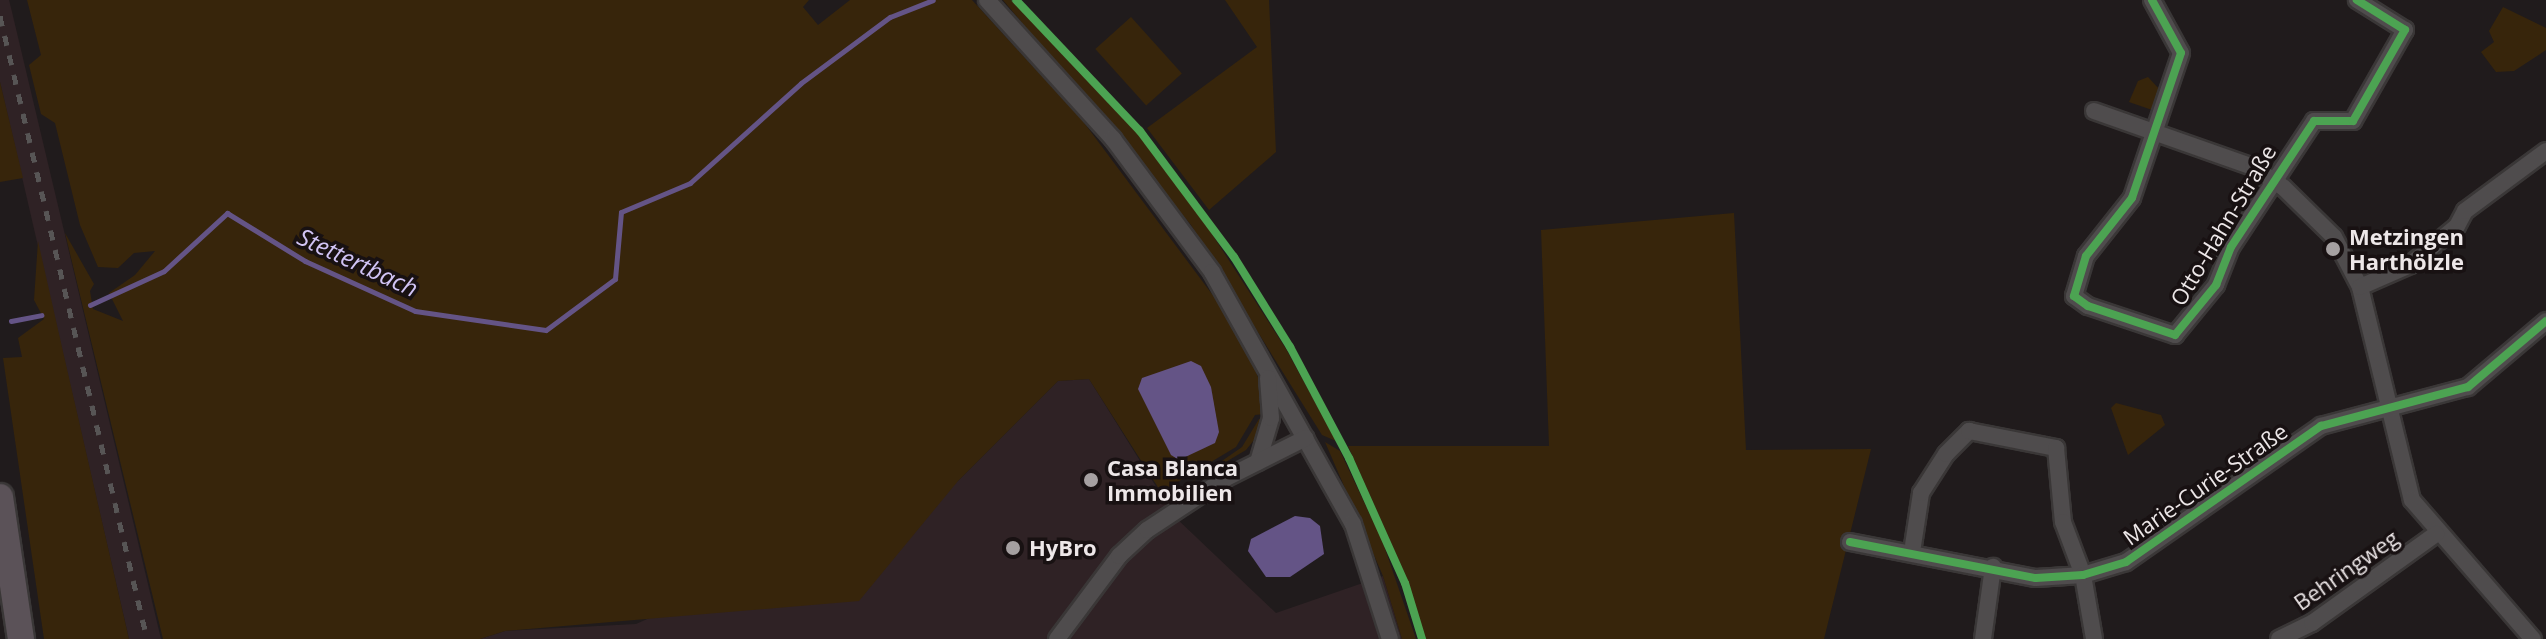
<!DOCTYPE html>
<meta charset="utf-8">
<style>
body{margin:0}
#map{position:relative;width:2546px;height:639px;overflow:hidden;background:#201b1c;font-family:"Open Sans",sans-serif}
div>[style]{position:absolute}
.built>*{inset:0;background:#2f2225}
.green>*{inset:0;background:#37250b;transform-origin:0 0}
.water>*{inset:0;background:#645486}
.stream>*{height:5px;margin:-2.5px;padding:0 2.5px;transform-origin:2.5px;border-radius:2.5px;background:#645486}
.roads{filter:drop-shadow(2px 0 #3a3737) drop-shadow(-2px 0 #3a3737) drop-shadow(0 2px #3a3737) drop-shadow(0 -2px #3a3737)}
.minor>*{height:16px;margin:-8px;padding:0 8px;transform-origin:8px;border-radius:8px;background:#4f4c4d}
.trunk>*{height:26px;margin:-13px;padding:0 13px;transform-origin:13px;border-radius:13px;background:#5b5258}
.rail>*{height:5px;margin-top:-2.5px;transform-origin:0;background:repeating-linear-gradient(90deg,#575555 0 10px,transparent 0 20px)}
.cycleway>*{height:8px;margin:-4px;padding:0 4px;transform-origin:4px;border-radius:4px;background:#4ca352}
.dots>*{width:22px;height:22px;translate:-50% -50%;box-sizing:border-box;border:4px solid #181112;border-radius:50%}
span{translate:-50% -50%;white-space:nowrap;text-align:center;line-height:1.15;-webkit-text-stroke:7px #181112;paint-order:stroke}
.street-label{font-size:22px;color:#ede7e8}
.poi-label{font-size:22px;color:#ede7e8;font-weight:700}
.left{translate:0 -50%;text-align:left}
.water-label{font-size:24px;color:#d1c4f5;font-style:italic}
</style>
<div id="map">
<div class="built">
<i style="clip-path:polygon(0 0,9px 0,12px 12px,161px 639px,129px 639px,0 82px)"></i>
<i style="clip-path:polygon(1089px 379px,1175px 517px,1276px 613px,1383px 576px,1402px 639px,480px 639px,505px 631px,636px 624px,958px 481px,1058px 381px)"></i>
</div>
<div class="green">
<i style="clip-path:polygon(27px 0,809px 0,803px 7px,818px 25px,850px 0,972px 0,1082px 120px,1241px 333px,1261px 385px,1264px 414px,1255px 415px,1236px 447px,1161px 492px,1089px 379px,1058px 381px,958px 481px,859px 601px,505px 631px,480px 639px,163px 639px,65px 233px,94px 284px,90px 291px,93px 309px,123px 321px,109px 293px,135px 275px,155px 251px,134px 253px,118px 268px,98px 267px,80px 225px,55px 123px,41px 114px,29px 65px,41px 55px)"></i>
<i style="clip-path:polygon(1003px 0,1011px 0,1137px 133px,1201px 217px,1286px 349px,1336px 441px,1322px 435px,1191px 225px)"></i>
<i style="clip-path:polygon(1225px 0,1269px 0,1276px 152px,1209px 210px,1147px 128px,1257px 47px)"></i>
<i style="clip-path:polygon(2503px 7px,2546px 28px,2546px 50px,2514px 71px,2496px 72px,2481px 52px,2494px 42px,2489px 31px)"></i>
<i style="left:1131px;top:17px;width:76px;height:48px;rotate:48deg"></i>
<i style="clip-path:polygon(2148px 77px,2161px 91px,2155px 111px,2129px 102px,2138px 81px)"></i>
<i style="clip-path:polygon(0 82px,23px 178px,0 182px)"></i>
<i style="clip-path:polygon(1734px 213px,1746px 450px,1871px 449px,1824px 639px,1424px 639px,1408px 581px,1348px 446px,1549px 446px,1541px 230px)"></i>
<i style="clip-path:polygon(38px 241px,64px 356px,129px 639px,44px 639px,3px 358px,22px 357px,18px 338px,44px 319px,34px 300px)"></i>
<i style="clip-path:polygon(2116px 403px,2161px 415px,2165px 425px,2128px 455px,2111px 408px)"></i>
<i style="clip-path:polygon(1259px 419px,1263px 419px,1258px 435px,1246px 450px,1190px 483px,1242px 447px)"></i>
<i style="clip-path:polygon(1325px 442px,1340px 451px,1382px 540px,1416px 639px,1402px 639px,1383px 576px)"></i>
</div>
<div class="water">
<i style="clip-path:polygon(1191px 361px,1201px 366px,1211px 387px,1219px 432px,1215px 443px,1179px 460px,1171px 455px,1138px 389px,1142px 378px)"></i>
<i style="clip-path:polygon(1295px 516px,1310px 518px,1320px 526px,1324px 554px,1290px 577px,1266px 577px,1248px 551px,1251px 539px)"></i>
</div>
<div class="stream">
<i style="left:90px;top:305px;width:81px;rotate:-24.7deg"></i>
<i style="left:164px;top:271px;width:86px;rotate:-42.6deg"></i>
<i style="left:227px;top:213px;width:92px;rotate:31.6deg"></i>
<i style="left:305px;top:261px;width:121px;rotate:24.4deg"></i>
<i style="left:415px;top:311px;width:132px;rotate:8.3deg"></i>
<i style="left:546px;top:330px;width:86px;rotate:-36.5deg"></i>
<i style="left:615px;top:279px;width:67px;rotate:-84.9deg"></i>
<i style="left:621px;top:212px;width:75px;rotate:-22.8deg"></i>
<i style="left:690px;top:183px;width:149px;rotate:-42deg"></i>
<i style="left:801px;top:83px;width:111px;rotate:-36.6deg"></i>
<i style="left:890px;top:17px;width:46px;rotate:-21.6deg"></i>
<i style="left:11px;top:321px;width:31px;rotate:-11deg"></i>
</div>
<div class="roads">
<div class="minor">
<i style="left:987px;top:0;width:188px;rotate:47.8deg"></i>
<i style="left:1113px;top:139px;width:166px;rotate:53.3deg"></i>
<i style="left:1212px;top:272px;width:289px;rotate:60.8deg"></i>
<i style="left:1353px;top:524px;width:121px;rotate:72.2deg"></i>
<i style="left:2152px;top:0;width:60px;rotate:61.3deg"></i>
<i style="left:2181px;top:53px;width:153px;rotate:108.7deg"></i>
<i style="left:2132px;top:198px;width:74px;rotate:128.4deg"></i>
<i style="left:2086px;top:256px;width:42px;rotate:106.7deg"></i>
<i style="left:2074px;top:296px;width:17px;rotate:36deg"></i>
<i style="left:2088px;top:306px;width:92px;rotate:18.4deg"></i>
<i style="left:2175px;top:335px;width:65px;rotate:-50.6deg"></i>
<i style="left:2216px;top:285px;width:41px;rotate:-68.5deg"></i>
<i style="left:2231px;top:247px;width:151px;rotate:-56.6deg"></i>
<i style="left:2314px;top:121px;width:39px"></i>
<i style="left:2353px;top:121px;width:105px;rotate:-60.3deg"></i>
<i style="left:2405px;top:30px;width:57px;rotate:-148deg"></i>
<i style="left:2094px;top:111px;width:169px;rotate:19.4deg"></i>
<i style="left:2253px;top:167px;width:36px;rotate:34deg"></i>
<i style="left:2283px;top:187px;width:71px;rotate:44.4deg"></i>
<i style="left:2334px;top:237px;width:56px;rotate:62.5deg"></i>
<i style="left:2360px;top:287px;width:219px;rotate:76.3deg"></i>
<i style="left:2412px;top:500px;width:184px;rotate:49deg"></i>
<i style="left:2360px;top:287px;width:55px;rotate:-23.7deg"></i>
<i style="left:2410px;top:265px;width:61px;rotate:-39.7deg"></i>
<i style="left:2457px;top:226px;width:17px;rotate:-62deg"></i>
<i style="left:2465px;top:211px;width:101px;rotate:-36.5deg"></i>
<i style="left:1258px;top:462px;width:46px;rotate:-73.5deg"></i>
<i style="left:1271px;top:418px;width:40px;rotate:-94.3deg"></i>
<i style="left:1850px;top:542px;width:189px;rotate:11deg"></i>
<i style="left:2036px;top:578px;width:47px;rotate:-3.7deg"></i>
<i style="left:2083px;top:575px;width:45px;rotate:-16.8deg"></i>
<i style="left:2126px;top:562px;width:238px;rotate:-34.9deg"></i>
<i style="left:2321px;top:426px;width:152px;rotate:-14.9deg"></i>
<i style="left:2468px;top:387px;width:102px;rotate:-40.2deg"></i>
<i style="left:1912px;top:552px;width:60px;rotate:-81.3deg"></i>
<i style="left:1921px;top:493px;width:46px;rotate:-57.3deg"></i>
<i style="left:1946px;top:454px;width:33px;rotate:-45deg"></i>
<i style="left:1969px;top:431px;width:89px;rotate:11.1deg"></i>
<i style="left:2056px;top:448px;width:74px;rotate:84.6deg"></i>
<i style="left:2063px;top:522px;width:57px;rotate:69.3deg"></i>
<i style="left:2083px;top:575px;width:65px;rotate:80.2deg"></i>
<i style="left:1057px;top:639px;width:104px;rotate:-53.2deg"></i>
<i style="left:1119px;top:556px;width:38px;rotate:-43deg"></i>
<i style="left:1147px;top:530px;width:95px;rotate:-33.4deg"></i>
<i style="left:1226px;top:478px;width:89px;rotate:-26.6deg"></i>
<i style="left:1983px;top:639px;width:73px;rotate:-82.1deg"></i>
<i style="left:2279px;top:639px;width:37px;rotate:-26deg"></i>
<i style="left:2312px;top:623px;width:153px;rotate:-35.7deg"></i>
</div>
<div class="trunk">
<i style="left:0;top:497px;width:144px;rotate:81.6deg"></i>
</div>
</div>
<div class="rail">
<i style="left:0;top:16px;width:640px;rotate:76.72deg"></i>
</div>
<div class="cycleway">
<i style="left:1016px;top:0;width:180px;rotate:46.6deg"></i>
<i style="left:1140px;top:131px;width:157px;rotate:53.3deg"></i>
<i style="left:1234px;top:257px;width:106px;rotate:58.1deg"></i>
<i style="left:1290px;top:347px;width:126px;rotate:62deg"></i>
<i style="left:1349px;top:458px;width:137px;rotate:65.9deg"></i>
<i style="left:1405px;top:583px;width:59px;rotate:73.1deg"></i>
<i style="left:2152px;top:0;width:60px;rotate:61.3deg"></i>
<i style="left:2181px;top:53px;width:153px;rotate:108.7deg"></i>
<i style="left:2132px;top:198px;width:74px;rotate:128.4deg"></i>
<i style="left:2086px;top:256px;width:42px;rotate:106.7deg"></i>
<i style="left:2074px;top:296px;width:17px;rotate:36deg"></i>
<i style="left:2088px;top:306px;width:92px;rotate:18.4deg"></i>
<i style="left:2175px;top:335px;width:65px;rotate:-50.6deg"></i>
<i style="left:2216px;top:285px;width:41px;rotate:-68.5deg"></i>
<i style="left:2231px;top:247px;width:151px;rotate:-56.6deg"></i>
<i style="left:2314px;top:121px;width:39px"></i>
<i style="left:2353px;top:121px;width:105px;rotate:-60.3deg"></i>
<i style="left:2405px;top:30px;width:57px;rotate:-148deg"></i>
<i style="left:1850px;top:542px;width:189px;rotate:11deg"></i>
<i style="left:2036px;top:578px;width:47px;rotate:-3.7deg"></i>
<i style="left:2083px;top:575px;width:45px;rotate:-16.8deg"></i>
<i style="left:2126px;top:562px;width:238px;rotate:-34.9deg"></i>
<i style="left:2321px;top:426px;width:152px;rotate:-14.9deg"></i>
<i style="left:2468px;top:387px;width:102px;rotate:-40.2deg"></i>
</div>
<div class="dots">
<i style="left:2333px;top:249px;background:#a5a0a1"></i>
<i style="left:1091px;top:480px;background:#a5a0a1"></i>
<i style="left:1013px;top:548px;background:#a5a0a1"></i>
</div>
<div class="street-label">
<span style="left:2223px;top:225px;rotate:-59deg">Otto-Hahn-Straße</span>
<span style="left:2205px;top:484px;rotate:-35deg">Marie-Curie-Straße</span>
<span style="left:2346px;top:570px;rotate:-35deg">Behringweg</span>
</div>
<div class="poi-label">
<span class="left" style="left:2349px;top:249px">Metzingen<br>Harthölzle</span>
<span class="left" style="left:1107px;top:480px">Casa Blanca<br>Immobilien</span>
<span class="left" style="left:1029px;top:548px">HyBro</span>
</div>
<div class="water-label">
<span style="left:358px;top:262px;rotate:25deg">Stettertbach</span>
</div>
</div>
